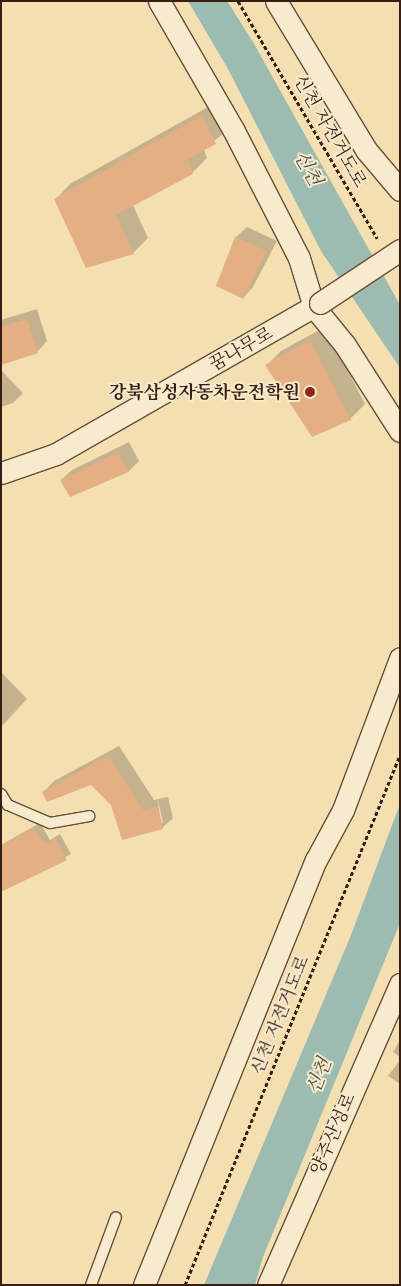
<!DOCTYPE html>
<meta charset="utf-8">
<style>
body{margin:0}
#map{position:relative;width:401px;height:1286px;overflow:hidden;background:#f4dfb1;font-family:"Libre Caslon Text","Noto Serif KR",serif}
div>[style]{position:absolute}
.water>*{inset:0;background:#9cbcb2}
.shadow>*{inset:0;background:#0003}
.building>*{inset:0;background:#e4af83}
.path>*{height:3px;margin-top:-1.5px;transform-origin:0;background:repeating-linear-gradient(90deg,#371e13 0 4px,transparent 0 6.5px)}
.roads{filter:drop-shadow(1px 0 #664e3a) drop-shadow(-1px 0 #664e3a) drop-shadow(0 1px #664e3a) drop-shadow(0 -1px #664e3a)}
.lane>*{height:10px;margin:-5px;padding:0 5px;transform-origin:5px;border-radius:5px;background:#f8eacc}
.street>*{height:21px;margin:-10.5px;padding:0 10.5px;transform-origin:10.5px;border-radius:10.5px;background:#f8eacc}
.bridges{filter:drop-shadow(1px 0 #664e3a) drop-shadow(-1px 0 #664e3a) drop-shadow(0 1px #664e3a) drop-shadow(0 -1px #664e3a)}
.street-bridge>*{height:21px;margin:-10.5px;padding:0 10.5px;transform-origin:10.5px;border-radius:10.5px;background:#f8eacc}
.dots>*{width:14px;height:14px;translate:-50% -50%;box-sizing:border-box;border:2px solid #f8eacc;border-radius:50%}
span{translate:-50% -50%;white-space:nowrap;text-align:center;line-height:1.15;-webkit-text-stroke:4px #f8eacc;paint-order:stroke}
.street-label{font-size:18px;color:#371e13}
.poi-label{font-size:18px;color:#371e13;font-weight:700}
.right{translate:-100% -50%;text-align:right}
.water-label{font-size:19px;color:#554d43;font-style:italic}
.frame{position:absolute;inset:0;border:2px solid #371e13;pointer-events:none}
</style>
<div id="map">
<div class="water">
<i style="clip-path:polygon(188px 1px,227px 1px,253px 42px,400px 305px,400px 368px,321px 251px,228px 69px)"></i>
<i style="clip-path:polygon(400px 804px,400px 923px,263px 1257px,255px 1285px,204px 1285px,351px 935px)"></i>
</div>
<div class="shadow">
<i style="clip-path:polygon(217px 102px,229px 129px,204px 149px,207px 158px,192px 173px,133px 205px,148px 238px,133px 253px,56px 199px,70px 184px)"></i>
<i style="clip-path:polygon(247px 227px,277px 241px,253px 287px,243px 298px,218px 286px,236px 237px)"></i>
<i style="clip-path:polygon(37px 309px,47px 341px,37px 352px,1px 353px,1px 320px)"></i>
<i style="clip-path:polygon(325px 327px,365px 404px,350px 419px,313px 435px,267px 365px,281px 351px)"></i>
<i style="clip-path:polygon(1px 370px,23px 393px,13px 403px,1px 407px)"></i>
<i style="clip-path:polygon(129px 442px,139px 461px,129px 471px,71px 495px,61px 480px,72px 470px)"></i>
<i style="clip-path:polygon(1px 672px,27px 699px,1px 727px)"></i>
<i style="clip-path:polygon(evenodd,119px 746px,154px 800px,168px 797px,173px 818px,162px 828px,113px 804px,91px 784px,44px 792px,54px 781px,119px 746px,158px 800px,163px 823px,160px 823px,158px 800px)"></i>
<i style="clip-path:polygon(40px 823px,50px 840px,60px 834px,71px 854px,1px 890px,1px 845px)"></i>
<i style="clip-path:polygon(400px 1040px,400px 1057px,393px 1052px)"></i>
<i style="clip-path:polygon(400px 1060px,400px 1084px,388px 1076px)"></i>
</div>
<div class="building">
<i style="clip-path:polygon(202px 115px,216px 144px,188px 159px,193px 174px,116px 215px,134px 254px,86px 268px,54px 199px)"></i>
<i style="clip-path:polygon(235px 237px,267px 251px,243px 299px,216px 286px)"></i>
<i style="clip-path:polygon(27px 319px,38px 353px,1px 365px,1px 326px)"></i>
<i style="clip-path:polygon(310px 340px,351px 420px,312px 437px,265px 365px)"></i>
<i style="clip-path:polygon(118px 452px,129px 472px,70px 497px,60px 480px)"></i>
<i style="clip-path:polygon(108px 755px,143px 810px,158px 806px,163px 829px,122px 840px,111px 805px,91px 785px,47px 802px,42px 792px)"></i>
<i style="clip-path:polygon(34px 828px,45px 844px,55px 838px,67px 860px,1px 892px,1px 846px)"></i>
</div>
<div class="path">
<i style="left:238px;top:1px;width:275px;rotate:59.6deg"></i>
<i style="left:185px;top:1285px;width:572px;rotate:-67.92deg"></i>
</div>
<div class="roads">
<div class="lane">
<i style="left:1px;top:794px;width:13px;rotate:58deg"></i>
<i style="left:8px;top:805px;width:46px;rotate:23.2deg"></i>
<i style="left:50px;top:823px;width:40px;rotate:-10deg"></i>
<i style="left:91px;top:1285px;width:72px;rotate:-69.8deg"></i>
</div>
<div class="street">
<i style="left:159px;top:1px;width:148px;rotate:60deg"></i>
<i style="left:233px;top:129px;width:145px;rotate:62.9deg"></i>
<i style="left:299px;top:258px;width:51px;rotate:73deg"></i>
<i style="left:314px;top:307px;width:49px;rotate:50.8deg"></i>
<i style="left:345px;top:345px;width:102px;rotate:57.4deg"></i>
<i style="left:276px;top:1px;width:175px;rotate:58.8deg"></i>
<i style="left:367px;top:151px;width:51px;rotate:49.8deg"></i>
<i style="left:1px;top:473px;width:58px;rotate:-19.1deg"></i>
<i style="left:56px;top:454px;width:304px;rotate:-29.8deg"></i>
<i style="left:144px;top:1285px;width:458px;rotate:-68deg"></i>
<i style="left:316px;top:860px;width:57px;rotate:-61.6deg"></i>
<i style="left:343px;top:810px;width:162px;rotate:-69.4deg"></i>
<i style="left:268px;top:1285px;width:329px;rotate:-66.3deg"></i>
</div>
</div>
<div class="bridges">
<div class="street-bridge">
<i style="left:320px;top:303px;width:96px;rotate:-33.5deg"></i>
</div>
</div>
<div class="dots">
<i style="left:310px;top:392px;background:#8f2418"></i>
</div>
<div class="street-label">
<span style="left:330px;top:131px;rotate:60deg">신천 자전거도로</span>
<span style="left:241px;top:349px;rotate:-30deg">꿈나무로</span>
<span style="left:280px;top:1015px;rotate:-68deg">신천 자전거도로</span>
<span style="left:333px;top:1134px;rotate:-67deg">양주산성로</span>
</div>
<div class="poi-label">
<span class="right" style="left:300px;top:392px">강북삼성자동차운전학원</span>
</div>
<div class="water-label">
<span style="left:308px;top:168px;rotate:61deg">신천</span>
<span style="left:319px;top:1076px;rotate:-69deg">신천</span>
</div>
<div class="frame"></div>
</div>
